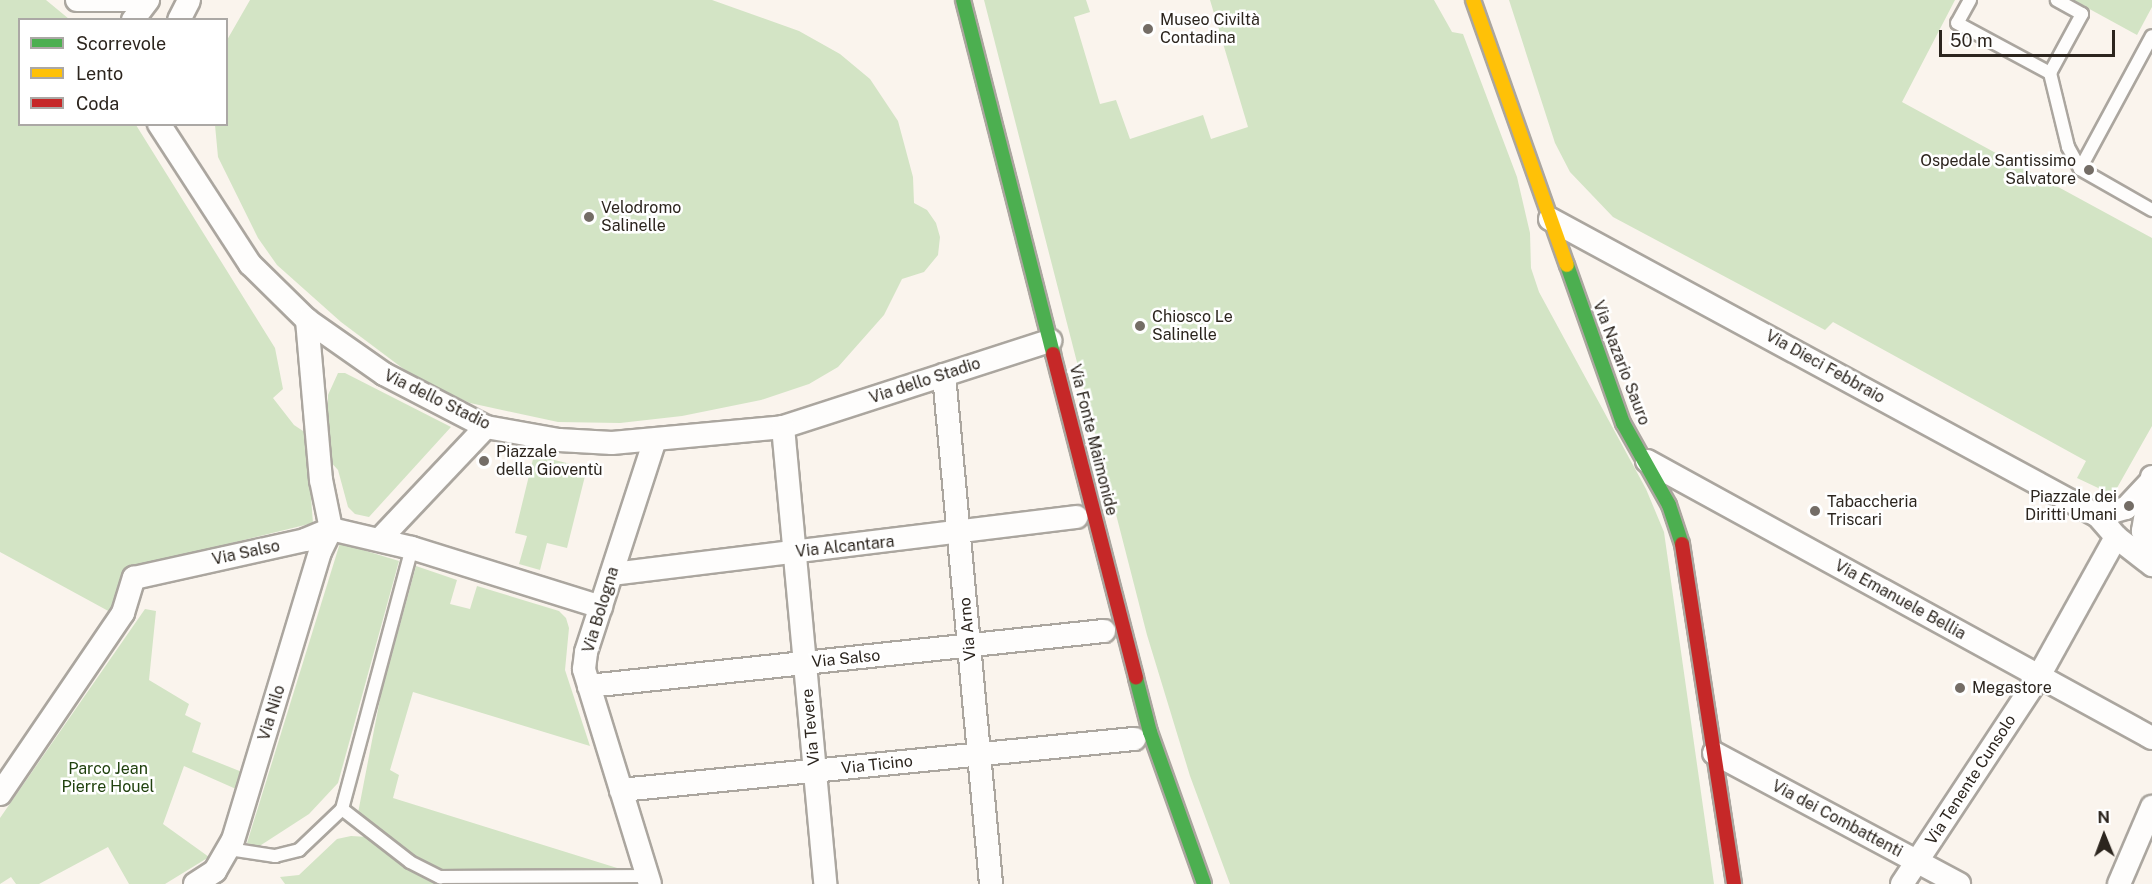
<!DOCTYPE html>
<meta charset="utf-8">
<style>
body{margin:0}
#map{position:relative;width:2152px;height:884px;overflow:hidden;background:#faf4ed;font-family:"Public Sans",sans-serif}
div>[style]{position:absolute}
.green>*{inset:0;background:#d3e4c5}
.roads{filter:drop-shadow(2px 0 #aba69f) drop-shadow(-2px 0 #aba69f) drop-shadow(0 2px #aba69f) drop-shadow(0 -2px #aba69f)}
.lane>*{height:12px;margin:-6px;padding:0 6px;transform-origin:6px;border-radius:6px;background:#fefdfc}
.street>*{height:22px;margin:-11px;padding:0 11px;transform-origin:11px;border-radius:11px;background:#fefdfc}
.fast>*{height:14px;margin:-7px;padding:0 7px;transform-origin:7px;border-radius:7px;background:#4caf50}
.slow>*{height:14px;margin:-7px;padding:0 7px;transform-origin:7px;border-radius:7px;background:#ffc107}
.jam>*{height:14px;margin:-7px;padding:0 7px;transform-origin:7px;border-radius:7px;background:#c62828}
.dots>*{width:16px;height:16px;translate:-50% -50%;box-sizing:border-box;border:3px solid #fff;border-radius:50%}
span{translate:-50% -50%;white-space:nowrap;text-align:center;line-height:1.15;-webkit-text-stroke:5px #fff;paint-order:stroke}
.poi-label{font-size:16px;color:#2c251e}
.left{translate:0 -50%;text-align:left}
.right{translate:-100% -50%;text-align:right}
.street-label{font-size:16px;color:#2c251e}
.park-label{font-size:16px;color:#20410e}
.legend{position:absolute;left:18px;top:18px;width:210px;height:108px;box-sizing:border-box;background:#fff;border:2px solid #aba8a5;margin:0;padding:8px 10px;list-style:none;font-size:18px;color:#2c251e}
.legend li{display:flex;align-items:center;gap:12px;height:30px}
.legend b{width:30px;border:2px solid #aba8a5}
.north{position:absolute;left:2074px;top:806px;width:60px;height:60px;-webkit-text-stroke:4px #fff;paint-order:stroke;rotate:359deg;font-size:16px;font-weight:700;line-height:24px;text-align:center;color:#2c251e}
.north::after{content:'';display:block;margin:auto;width:21px;height:27px;background:#2c251e;clip-path:polygon(50% 0,100% 100%,50% 72%,0 100%)}
.scale{position:absolute;left:1939px;top:30px;width:176px;height:27px;box-sizing:border-box;border:3px solid #2c251e;border-top:0;padding-left:8px;font-size:18px;line-height:21px;white-space:nowrap;color:#2c251e;-webkit-text-stroke:4px #fff;paint-order:stroke}
</style>
<div id="map">
<div class="green">
<i style="clip-path:polygon(0 0,46px 0,69px 19px,20px 20px,20px 124px,136px 125px,275px 348px,283px 389px,273px 398px,294px 425px,306px 433px,313px 523px,125px 569px,112px 613px,0 552px)"></i>
<i style="clip-path:polygon(250px 0,712px 0,799px 31px,840px 54px,870px 79px,898px 121px,913px 177px,914px 203px,927px 210px,936px 223px,940px 237px,938px 255px,924px 272px,902px 279px,884px 315px,838px 367px,809px 384px,761px 400px,682px 416px,620px 423px,558px 422px,470px 403px,417px 379px,341px 322px,277px 265px,258px 238px,218px 157px,215px 125px,226px 124px,227px 40px)"></i>
<i style="clip-path:polygon(984px 0,1086px 0,1090px 12px,1074px 17px,1100px 104px,1116px 100px,1130px 139px,1203px 115px,1211px 139px,1248px 127px,1210px 0,1434px 0,1452px 32px,1463px 34px,1517px 177px,1530px 233px,1531px 268px,1539px 292px,1646px 489px,1664px 532px,1714px 884px,1230px 884px,1190px 776px,1147px 635px)"></i>
<i style="clip-path:polygon(1509px 0,1955px 0,1902px 102px,2152px 238px,2152px 426px,2113px 495px,2077px 478px,2086px 461px,1833px 322px,1825px 330px,1613px 217px,1570px 172px,1555px 143px)"></i>
<i style="clip-path:polygon(2073px 0,2152px 0,2152px 7px,2137px 35px)"></i>
<i style="clip-path:polygon(338px 373px,345px 373px,451px 427px,369px 517px,355px 514px,348px 507px,338px 470px,328px 459px,328px 395px)"></i>
<i style="clip-path:polygon(534px 455px,587px 468px,567px 548px,547px 543px,540px 570px,519px 564px,527px 536px,515px 533px)"></i>
<i style="clip-path:polygon(340px 543px,399px 561px,338px 783px,309px 814px,258px 847px,247px 843px)"></i>
<i style="clip-path:polygon(416px 566px,457px 580px,450px 604px,470px 609px,477px 586px,559px 611px,566px 618px,569px 628px,565px 670px,590px 746px,413px 692px,390px 770px,399px 775px,393px 798px,630px 872px,439px 870px,425px 864px,358px 813px,381px 694px)"></i>
<i style="clip-path:polygon(145px 609px,156px 611px,149px 680px,189px 704px,185px 715px,201px 723px,192px 752px,242px 772px,236px 789px,184px 766px,163px 824px,209px 857px,165px 884px,129px 884px,108px 847px,39px 884px,16px 884px,11px 877px,0 884px,0 818px)"></i>
<i style="clip-path:polygon(351px 836px,368px 837px,411px 871px,438px 884px,285px 884px,280px 877px,299px 875px,337px 839px)"></i>
</div>
<div class="roads">
<div class="lane">
<i style="left:1970px;top:0;width:26px;rotate:119deg"></i>
<i style="left:1957px;top:23px;width:106px;rotate:28.3deg"></i>
<i style="left:2050px;top:73px;width:67px;rotate:-61.5deg"></i>
<i style="left:2082px;top:14px;width:29px;rotate:-151deg"></i>
<i style="left:2050px;top:73px;width:76px;rotate:76.3deg"></i>
<i style="left:2068px;top:147px;width:25px;rotate:61deg"></i>
<i style="left:2080px;top:169px;width:83px;rotate:29.7deg"></i>
<i style="left:2080px;top:169px;width:151px;rotate:-61.6deg"></i>
<i style="left:342px;top:809px;width:86px;rotate:37.9deg"></i>
<i style="left:410px;top:862px;width:34px;rotate:27deg"></i>
<i style="left:440px;top:877px;width:207px;rotate:-0.3deg"></i>
<i style="left:229px;top:849px;width:47px;rotate:8.7deg"></i>
<i style="left:275px;top:856px;width:25px;rotate:-14deg"></i>
<i style="left:299px;top:850px;width:59px;rotate:-43.6deg"></i>
<i style="left:342px;top:809px;width:270px;rotate:-75deg"></i>
</div>
<div class="street">
<i style="left:77px;top:0;width:49px"></i>
<i style="left:133px;top:20px;width:25px;rotate:-53deg"></i>
<i style="left:179px;top:20px;width:22px;rotate:-63deg"></i>
<i style="left:159px;top:124px;width:167px;rotate:57deg"></i>
<i style="left:250px;top:264px;width:80px;rotate:44.5deg"></i>
<i style="left:307px;top:320px;width:94px;rotate:35deg"></i>
<i style="left:384px;top:374px;width:115px;rotate:27.5deg"></i>
<i style="left:486px;top:427px;width:74px;rotate:10.1deg"></i>
<i style="left:559px;top:440px;width:53px;rotate:3.2deg"></i>
<i style="left:612px;top:443px;width:172px;rotate:-5.3deg"></i>
<i style="left:783px;top:427px;width:281px;rotate:-17.9deg"></i>
<i style="left:1550px;top:219px;width:623px;rotate:28.46deg"></i>
<i style="left:2098px;top:516px;width:28px;rotate:49deg"></i>
<i style="left:2116px;top:537px;width:46px;rotate:37.9deg"></i>
<i style="left:944px;top:375px;width:511px;rotate:84.72deg"></i>
<i style="left:783px;top:427px;width:459px;rotate:84.7deg"></i>
<i style="left:1647px;top:461px;width:576px;rotate:28.75deg"></i>
<i style="left:2152px;top:477px;width:55px;rotate:99.5deg"></i>
<i style="left:2143px;top:531px;width:27px;rotate:70deg"></i>
<i style="left:2098px;top:516px;width:29px;rotate:-16deg"></i>
<i style="left:2126px;top:508px;width:34px;rotate:-47deg"></i>
<i style="left:380px;top:539px;width:154px;rotate:-46.6deg"></i>
<i style="left:612px;top:574px;width:468px;rotate:-7deg"></i>
<i style="left:589px;top:686px;width:518px;rotate:-6.1deg"></i>
<i style="left:1714px;top:753px;width:278px;rotate:28.1deg"></i>
<i style="left:621px;top:790px;width:516px;rotate:-5.68deg"></i>
<i style="left:0;top:794px;width:219px;rotate:-55.8deg"></i>
<i style="left:123px;top:613px;width:37px;rotate:-73deg"></i>
<i style="left:134px;top:578px;width:175px;rotate:-12.5deg"></i>
<i style="left:305px;top:540px;width:28px;rotate:-23deg"></i>
<i style="left:331px;top:529px;width:83px;rotate:13.2deg"></i>
<i style="left:412px;top:548px;width:198px;rotate:17.3deg"></i>
<i style="left:195px;top:884px;width:24px;rotate:-33deg"></i>
<i style="left:215px;top:871px;width:36px;rotate:-60deg"></i>
<i style="left:233px;top:840px;width:301px;rotate:-73.2deg"></i>
<i style="left:320px;top:552px;width:25px;rotate:-64deg"></i>
<i style="left:331px;top:529px;width:50px;rotate:-101.5deg"></i>
<i style="left:321px;top:480px;width:161px;rotate:-95deg"></i>
<i style="left:650px;top:884px;width:225px;rotate:-107.1deg"></i>
<i style="left:584px;top:669px;width:17px;rotate:-83deg"></i>
<i style="left:586px;top:652px;width:223px;rotate:-72deg"></i>
<i style="left:1902px;top:884px;width:249px;rotate:-56.6deg"></i>
<i style="left:2039px;top:676px;width:159px;rotate:-61deg"></i>
<i style="left:2119px;top:884px;width:84px;rotate:-66.8deg"></i>
</div>
<div class="fast">
<i style="left:963px;top:0;width:365px;rotate:75.7deg"></i>
<i style="left:1567px;top:265px;width:168px;rotate:70.5deg"></i>
<i style="left:1623px;top:423px;width:94px;rotate:60.7deg"></i>
<i style="left:1669px;top:505px;width:41px;rotate:71.6deg"></i>
<i style="left:1136px;top:678px;width:56px;rotate:75.5deg"></i>
<i style="left:1150px;top:732px;width:161px;rotate:70.4deg"></i>
</div>
<div class="slow">
<i style="left:1473px;top:0;width:281px;rotate:70.5deg"></i>
</div>
<div class="jam">
<i style="left:1053px;top:354px;width:334px;rotate:75.6deg"></i>
<i style="left:1682px;top:544px;width:344px;rotate:81.3deg"></i>
</div>
</div>
<div class="dots">
<i style="left:1148px;top:29px;background:#746d66"></i>
<i style="left:2089px;top:170px;background:#746d66"></i>
<i style="left:589px;top:217px;background:#746d66"></i>
<i style="left:1140px;top:326px;background:#746d66"></i>
<i style="left:484px;top:461px;background:#746d66"></i>
<i style="left:2129px;top:506px;background:#746d66"></i>
<i style="left:1815px;top:511px;background:#746d66"></i>
<i style="left:1960px;top:688px;background:#746d66"></i>
</div>
<div class="poi-label">
<span class="left" style="left:1160px;top:29px">Museo Civiltà<br>Contadina</span>
<span class="right" style="left:2076px;top:170px">Ospedale Santissimo<br>Salvatore</span>
<span class="left" style="left:601px;top:217px">Velodromo<br>Salinelle</span>
<span class="left" style="left:1152px;top:326px">Chiosco Le<br>Salinelle</span>
<span class="left" style="left:496px;top:461px">Piazzale<br>della Gioventù</span>
<span class="right" style="left:2117px;top:506px">Piazzale dei<br>Diritti Umani</span>
<span class="left" style="left:1827px;top:511px">Tabaccheria<br>Triscari</span>
<span class="left" style="left:1972px;top:688px">Megastore</span>
</div>
<div class="street-label">
<span style="left:1621px;top:363px;rotate:69deg">Via Nazario Sauro</span>
<span style="left:1825px;top:367px;rotate:29deg">Via Dieci Febbraio</span>
<span style="left:925px;top:381px;rotate:-18deg">Via dello Stadio</span>
<span style="left:437px;top:400px;rotate:26deg">Via dello Stadio</span>
<span style="left:1093px;top:440px;rotate:76deg">Via Fonte Maimonide</span>
<span style="left:845px;top:547px;rotate:-6deg">Via Alcantara</span>
<span style="left:246px;top:553px;rotate:-12deg">Via Salso</span>
<span style="left:1900px;top:600px;rotate:29deg">Via Emanuele Bellia</span>
<span style="left:601px;top:610px;rotate:-73deg">Via Bologna</span>
<span style="left:968px;top:629px;rotate:-95deg">Via Arno</span>
<span style="left:846px;top:659px;rotate:-6deg">Via Salso</span>
<span style="left:272px;top:713px;rotate:-73deg">Via Nilo</span>
<span style="left:811px;top:727px;rotate:-95deg">Via Tevere</span>
<span style="left:877px;top:765px;rotate:-6deg">Via Ticino</span>
<span style="left:1971px;top:780px;rotate:-57deg">Via Tenente Cunsolo</span>
<span style="left:1837px;top:819px;rotate:28deg">Via dei Combattenti</span>
</div>
<div class="park-label">
<span style="left:108px;top:778px">Parco Jean<br>Pierre Houel</span>
</div>
<ul class="legend">
<li><b style="height:8px;background:#4caf50"></b>Scorrevole</li>
<li><b style="height:8px;background:#ffc107"></b>Lento</li>
<li><b style="height:8px;background:#c62828"></b>Coda</li>
</ul>
<div class="north">N</div>
<div class="scale">50 m</div>
</div>
